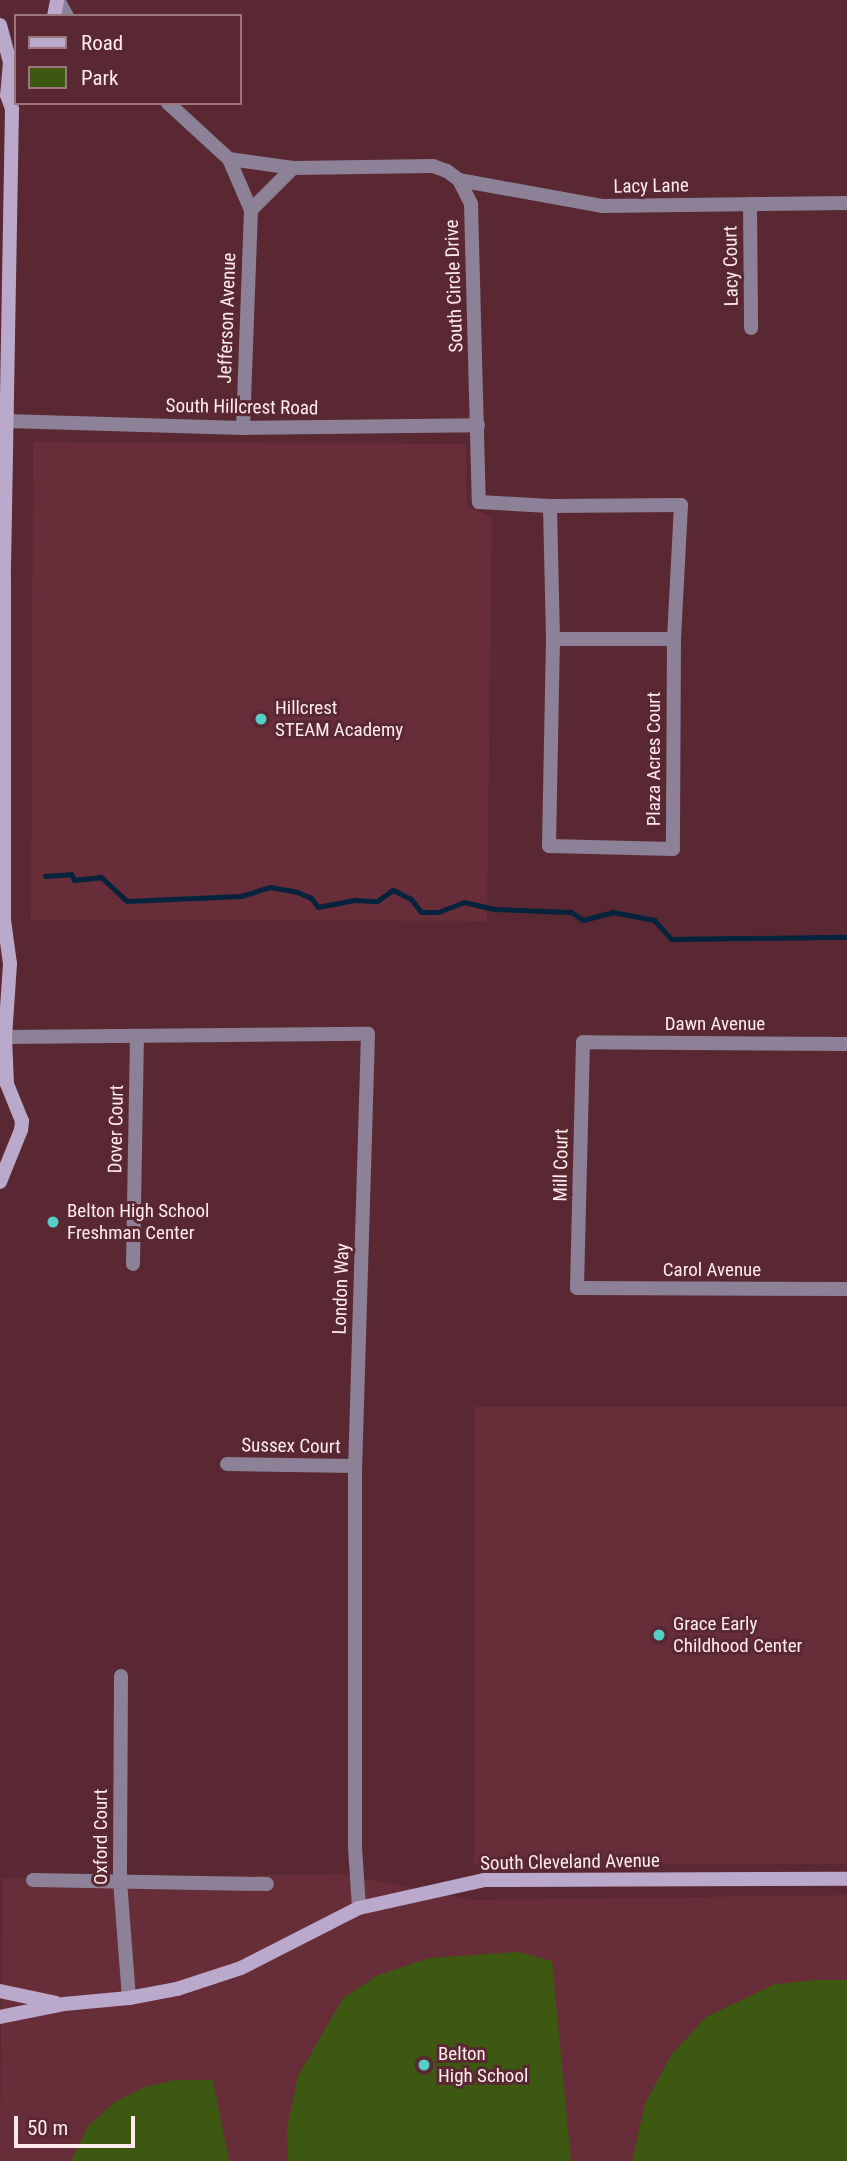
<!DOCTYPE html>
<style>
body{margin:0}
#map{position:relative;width:847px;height:2161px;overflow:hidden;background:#592832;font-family:"Roboto Condensed",sans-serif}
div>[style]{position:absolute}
.built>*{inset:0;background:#672d39;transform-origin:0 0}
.green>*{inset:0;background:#3d5810}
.stream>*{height:5px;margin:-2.5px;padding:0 2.5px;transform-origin:2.5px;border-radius:2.5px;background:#05233c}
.street>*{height:14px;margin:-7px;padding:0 7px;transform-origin:7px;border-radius:7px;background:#8c8196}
.secondary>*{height:14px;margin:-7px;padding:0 7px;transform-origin:7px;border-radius:7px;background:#baa9ca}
.dots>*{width:19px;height:19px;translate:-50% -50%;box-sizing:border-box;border:4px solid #592832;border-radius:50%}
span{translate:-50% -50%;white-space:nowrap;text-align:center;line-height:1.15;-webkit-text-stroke:6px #592832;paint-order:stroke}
.street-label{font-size:19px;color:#ffebed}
.poi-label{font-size:19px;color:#ffebed}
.left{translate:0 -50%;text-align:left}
.legend{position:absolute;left:14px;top:14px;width:228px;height:91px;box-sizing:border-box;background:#592832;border:2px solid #9b767d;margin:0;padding:9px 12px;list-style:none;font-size:21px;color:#ffebed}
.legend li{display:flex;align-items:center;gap:14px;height:35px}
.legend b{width:35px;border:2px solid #9b767d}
.scale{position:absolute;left:14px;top:2116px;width:121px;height:32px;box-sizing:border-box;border:4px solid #ffebed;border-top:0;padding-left:9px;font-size:21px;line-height:24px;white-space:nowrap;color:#ffebed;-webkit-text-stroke:5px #592832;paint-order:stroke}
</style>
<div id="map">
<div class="built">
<i style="clip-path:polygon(33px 442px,466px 444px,467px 506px,492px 517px,487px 921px,31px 920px)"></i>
<i style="left:474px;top:1407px;width:373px;height:457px"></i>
<i style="clip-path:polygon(343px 1874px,472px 1900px,847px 1895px,847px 2161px,0 2161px,2px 1878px)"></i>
</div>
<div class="green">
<i style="clip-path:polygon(519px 1952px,552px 1961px,571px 2161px,288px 2161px,287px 2128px,298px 2076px,343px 1998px,378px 1975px,430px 1958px)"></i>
<i style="clip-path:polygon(817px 1980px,847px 1980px,847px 2161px,632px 2161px,645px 2104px,671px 2055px,706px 2017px,775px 1984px)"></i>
<i style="clip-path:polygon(175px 2080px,213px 2080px,229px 2161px,71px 2161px,88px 2126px,115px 2102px,145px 2087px)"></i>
</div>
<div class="stream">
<i style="left:45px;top:876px;width:26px;rotate:-4deg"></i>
<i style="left:71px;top:874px;width:7px;rotate:63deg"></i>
<i style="left:74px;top:880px;width:27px;rotate:-6deg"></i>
<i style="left:101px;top:877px;width:35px;rotate:43deg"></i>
<i style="left:127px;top:901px;width:114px;rotate:-2.5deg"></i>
<i style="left:241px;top:896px;width:30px;rotate:-17deg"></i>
<i style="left:270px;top:887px;width:27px;rotate:10deg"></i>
<i style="left:297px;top:892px;width:15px;rotate:23deg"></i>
<i style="left:311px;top:898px;width:11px;rotate:52deg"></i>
<i style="left:318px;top:907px;width:38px;rotate:-11deg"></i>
<i style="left:355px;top:900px;width:22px;rotate:3deg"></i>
<i style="left:377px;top:901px;width:19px;rotate:-35deg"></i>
<i style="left:393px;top:890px;width:20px;rotate:27deg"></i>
<i style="left:411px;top:899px;width:16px;rotate:52deg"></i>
<i style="left:421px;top:912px;width:17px"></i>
<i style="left:438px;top:912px;width:28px;rotate:-21deg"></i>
<i style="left:464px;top:902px;width:31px;rotate:13deg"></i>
<i style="left:494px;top:909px;width:77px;rotate:2.2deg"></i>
<i style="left:571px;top:912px;width:14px;rotate:34deg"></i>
<i style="left:583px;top:920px;width:30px;rotate:-15deg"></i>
<i style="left:612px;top:912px;width:43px;rotate:10.8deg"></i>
<i style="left:654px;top:920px;width:25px;rotate:48deg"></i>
<i style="left:671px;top:939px;width:176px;rotate:-0.7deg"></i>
</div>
<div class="street">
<i style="left:58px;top:0;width:18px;rotate:61deg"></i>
<i style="left:168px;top:103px;width:83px;rotate:42.6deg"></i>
<i style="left:229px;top:159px;width:56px;rotate:66.7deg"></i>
<i style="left:251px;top:210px;width:218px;rotate:92.1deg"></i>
<i style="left:229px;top:159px;width:65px;rotate:8deg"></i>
<i style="left:293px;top:168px;width:140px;rotate:-0.8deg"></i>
<i style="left:433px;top:166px;width:15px;rotate:20deg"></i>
<i style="left:447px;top:171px;width:15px;rotate:37deg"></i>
<i style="left:459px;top:180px;width:27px;rotate:63deg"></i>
<i style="left:471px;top:204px;width:298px;rotate:88.5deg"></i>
<i style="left:479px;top:502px;width:71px;rotate:3.2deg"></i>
<i style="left:550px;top:506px;width:131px;rotate:-0.4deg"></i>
<i style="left:681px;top:505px;width:134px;rotate:93deg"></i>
<i style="left:674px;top:639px;width:210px;rotate:90.3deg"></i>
<i style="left:673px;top:849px;width:124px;rotate:-178.6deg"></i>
<i style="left:549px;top:846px;width:207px;rotate:-88.9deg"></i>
<i style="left:553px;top:639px;width:133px;rotate:-91.3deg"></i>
<i style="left:459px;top:180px;width:145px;rotate:10.3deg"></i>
<i style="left:602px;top:206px;width:245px;rotate:-0.7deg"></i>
<i style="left:750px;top:204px;width:124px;rotate:89.5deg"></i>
<i style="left:251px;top:210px;width:59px;rotate:-45deg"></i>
<i style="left:6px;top:421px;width:237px;rotate:1.7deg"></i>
<i style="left:243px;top:428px;width:235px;rotate:-0.7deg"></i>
<i style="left:553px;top:639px;width:121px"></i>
<i style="left:5px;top:1037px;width:363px;rotate:-0.5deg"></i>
<i style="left:368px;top:1034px;width:432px;rotate:91.7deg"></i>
<i style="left:355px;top:1466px;width:381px;rotate:90deg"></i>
<i style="left:355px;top:1847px;width:61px;rotate:86.2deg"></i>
<i style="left:847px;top:1044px;width:264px;rotate:-179.6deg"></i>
<i style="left:583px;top:1042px;width:246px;rotate:91.4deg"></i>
<i style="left:577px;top:1288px;width:270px;rotate:0.2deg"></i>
<i style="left:133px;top:1264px;width:227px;rotate:-89deg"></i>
<i style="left:227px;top:1464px;width:128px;rotate:0.9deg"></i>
<i style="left:121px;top:1676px;width:205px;rotate:90.3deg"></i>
<i style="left:120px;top:1881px;width:117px;rotate:85.6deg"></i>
<i style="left:33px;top:1880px;width:234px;rotate:1deg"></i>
</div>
<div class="secondary">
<i style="left:54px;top:16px;width:16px;rotate:-79deg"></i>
<i style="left:0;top:25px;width:38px;rotate:75deg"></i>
<i style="left:10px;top:62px;width:33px;rotate:95deg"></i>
<i style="left:7px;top:95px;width:15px;rotate:70deg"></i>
<i style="left:12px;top:109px;width:471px;rotate:91deg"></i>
<i style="left:4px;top:580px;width:340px;rotate:90deg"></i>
<i style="left:4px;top:920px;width:44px;rotate:82.2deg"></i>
<i style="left:10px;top:964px;width:73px;rotate:93.9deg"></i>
<i style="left:5px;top:1037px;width:47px;rotate:87.6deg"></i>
<i style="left:7px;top:1084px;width:40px;rotate:68deg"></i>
<i style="left:22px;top:1121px;width:9px;rotate:96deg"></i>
<i style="left:21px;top:1130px;width:56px;rotate:112deg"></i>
<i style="left:0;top:1991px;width:57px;rotate:12.1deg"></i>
<i style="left:0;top:2017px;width:65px;rotate:-11.5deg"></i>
<i style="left:64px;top:2004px;width:65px;rotate:-5.3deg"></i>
<i style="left:129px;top:1998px;width:49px;rotate:-10.6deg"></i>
<i style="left:177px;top:1989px;width:67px;rotate:-18.2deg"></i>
<i style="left:241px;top:1968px;width:132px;rotate:-27deg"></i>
<i style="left:359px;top:1908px;width:128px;rotate:-12.6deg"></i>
<i style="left:484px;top:1880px;width:363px;rotate:-0.2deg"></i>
</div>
<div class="dots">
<i style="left:261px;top:719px;background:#55cec5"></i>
<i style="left:53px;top:1222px;background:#55cec5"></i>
<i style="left:659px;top:1635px;background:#55cec5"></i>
<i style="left:424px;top:2065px;background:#55cec5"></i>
</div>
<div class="street-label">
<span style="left:651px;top:186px;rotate:-1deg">Lacy Lane</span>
<span style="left:731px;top:266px;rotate:-91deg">Lacy Court</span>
<span style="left:454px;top:286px;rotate:-92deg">South Circle Drive</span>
<span style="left:227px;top:318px;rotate:-88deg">Jefferson Avenue</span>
<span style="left:242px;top:407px;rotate:1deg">South Hillcrest Road</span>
<span style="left:654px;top:759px;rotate:-90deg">Plaza Acres Court</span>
<span style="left:715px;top:1024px">Dawn Avenue</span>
<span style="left:116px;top:1129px;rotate:-89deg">Dover Court</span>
<span style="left:561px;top:1165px;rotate:-89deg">Mill Court</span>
<span style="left:712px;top:1270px">Carol Avenue</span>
<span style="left:341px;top:1289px;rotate:-88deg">London Way</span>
<span style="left:291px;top:1446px;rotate:1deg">Sussex Court</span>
<span style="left:101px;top:1837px;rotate:-90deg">Oxford Court</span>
<span style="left:570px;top:1862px;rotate:-1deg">South Cleveland Avenue</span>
</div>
<div class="poi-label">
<span class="left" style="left:275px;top:719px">Hillcrest<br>STEAM Academy</span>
<span class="left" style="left:67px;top:1222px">Belton High School<br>Freshman Center</span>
<span class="left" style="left:673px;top:1635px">Grace Early<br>Childhood Center</span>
<span class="left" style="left:438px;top:2065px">Belton<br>High School</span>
</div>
<ul class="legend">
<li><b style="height:9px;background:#baa9ca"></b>Road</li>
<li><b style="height:19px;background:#3d5810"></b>Park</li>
</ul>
<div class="scale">50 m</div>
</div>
